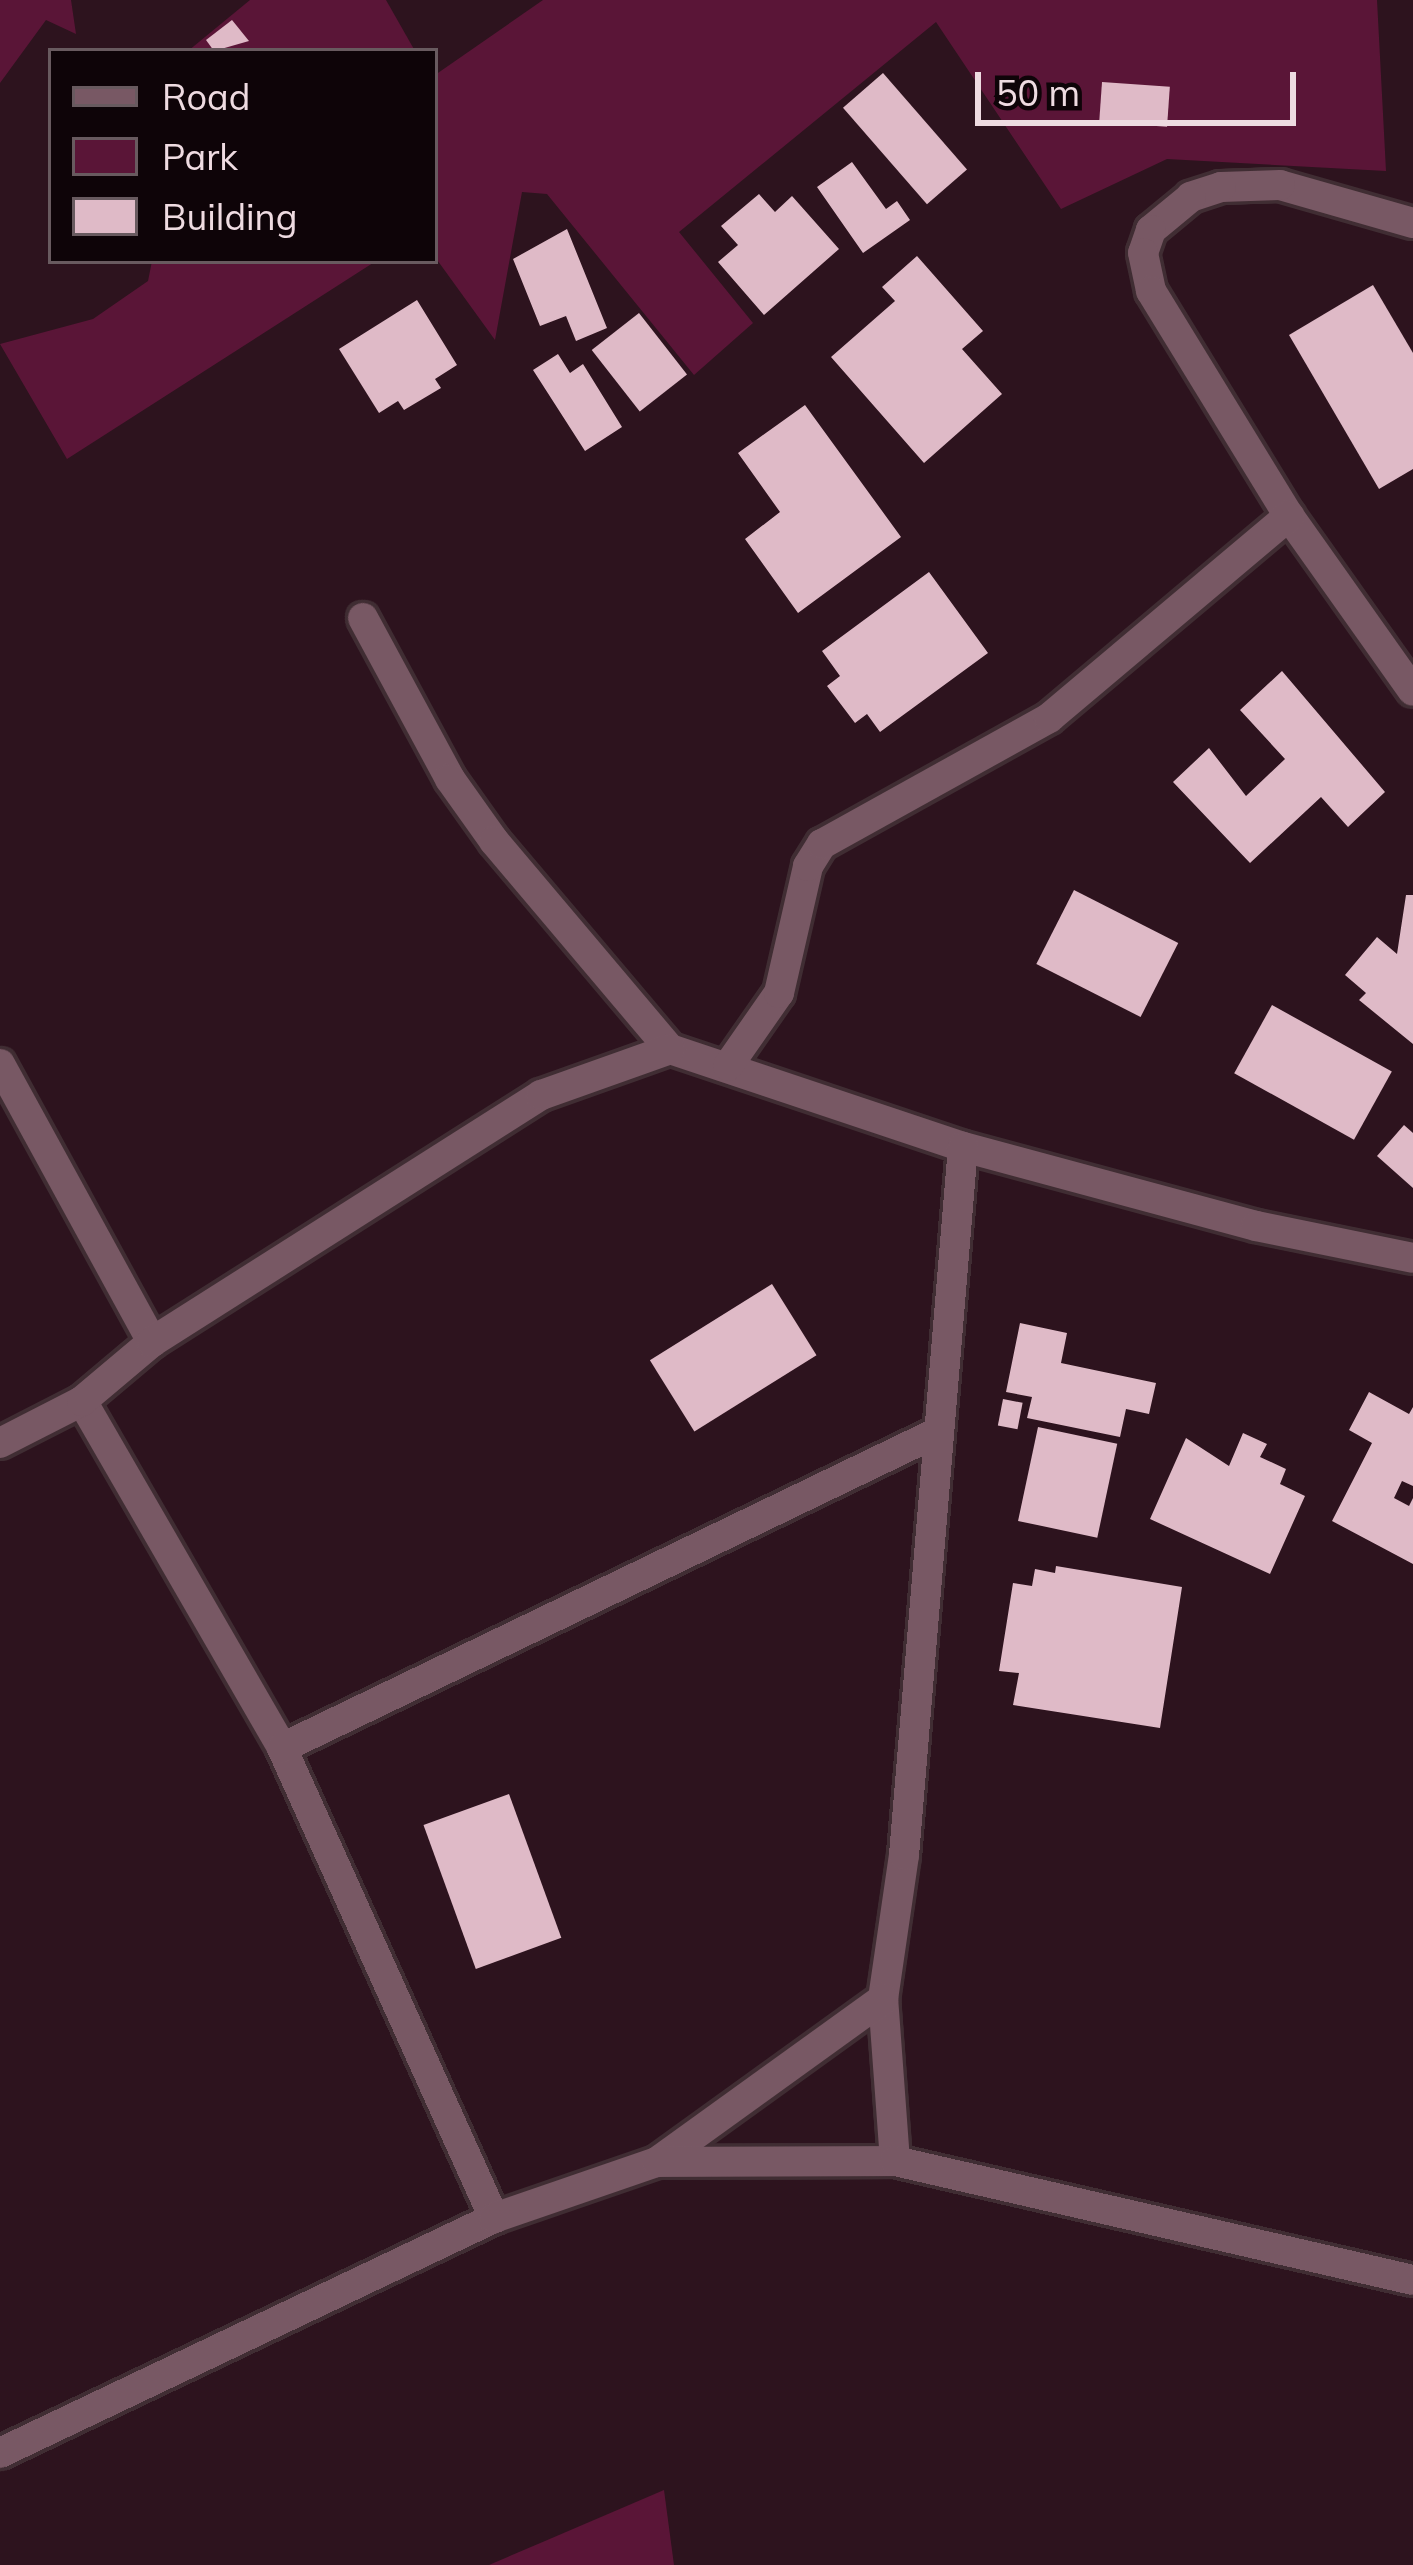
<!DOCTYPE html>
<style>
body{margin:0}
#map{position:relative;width:1413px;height:2565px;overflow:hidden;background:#2d131e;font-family:Mulish,sans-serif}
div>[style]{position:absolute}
.green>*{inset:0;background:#5a1537}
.building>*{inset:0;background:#dfbac7;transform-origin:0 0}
.roads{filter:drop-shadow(3px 0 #402d33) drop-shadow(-3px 0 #402d33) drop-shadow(0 3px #402d33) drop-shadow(0 -3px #402d33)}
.street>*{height:30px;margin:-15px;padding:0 15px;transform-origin:15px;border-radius:15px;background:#785864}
span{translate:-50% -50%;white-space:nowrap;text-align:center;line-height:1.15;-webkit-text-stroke:12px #0e0408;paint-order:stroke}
.legend{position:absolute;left:48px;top:48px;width:390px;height:216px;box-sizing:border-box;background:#0e0408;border:3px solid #685a5f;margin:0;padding:15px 21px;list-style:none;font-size:36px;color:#eedbe1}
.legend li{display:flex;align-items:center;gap:24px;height:60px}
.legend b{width:60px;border:3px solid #685a5f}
.scale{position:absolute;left:975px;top:72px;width:321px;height:54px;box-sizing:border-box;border:6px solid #eedbe1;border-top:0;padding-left:15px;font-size:36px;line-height:42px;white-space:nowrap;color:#eedbe1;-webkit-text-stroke:9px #0e0408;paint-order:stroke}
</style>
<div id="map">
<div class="green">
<i style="clip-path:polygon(0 0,71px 0,76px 34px,46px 20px,0 83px)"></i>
<i style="clip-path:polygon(250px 0,386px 0,415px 51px,188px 51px)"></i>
<i style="clip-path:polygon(543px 0,1377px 0,1386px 171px,1167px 159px,1061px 209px,936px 22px,679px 232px,753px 323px,694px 375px,547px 194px,522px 192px,495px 340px,435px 257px,435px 75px)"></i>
<i style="clip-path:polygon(152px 261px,376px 261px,67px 459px,0 344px,93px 319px,148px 281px)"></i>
<i style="clip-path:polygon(664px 2490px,674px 2565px,489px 2565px)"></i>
</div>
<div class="building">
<i style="clip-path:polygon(232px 20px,249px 41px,214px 51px,206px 40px)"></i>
<i style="left:883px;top:73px;width:128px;height:53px;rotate:49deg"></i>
<i style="left:1102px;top:82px;width:68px;height:40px;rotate:4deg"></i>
<i style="clip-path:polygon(852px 162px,886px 209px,897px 201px,910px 220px,863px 253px,817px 187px)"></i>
<i style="clip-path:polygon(759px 194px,775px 212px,792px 196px,839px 249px,764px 315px,718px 262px,738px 245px,721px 226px)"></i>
<i style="clip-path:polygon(567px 229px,607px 328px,576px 341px,566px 316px,540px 326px,513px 259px)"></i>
<i style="clip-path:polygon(917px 256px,983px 331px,962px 349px,1002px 394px,924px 463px,831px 357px,895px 301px,882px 287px)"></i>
<i style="clip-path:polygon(1373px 285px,1413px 353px,1413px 469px,1379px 489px,1289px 335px)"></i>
<i style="clip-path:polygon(417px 300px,457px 365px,435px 379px,441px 388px,404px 410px,398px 401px,379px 413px,339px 349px)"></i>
<i style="left:639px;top:313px;width:78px;height:60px;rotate:52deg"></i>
<i style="clip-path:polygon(558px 354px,570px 373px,583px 364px,622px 427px,585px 451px,533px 370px)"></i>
<i style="clip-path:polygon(805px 405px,901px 537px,798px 613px,745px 539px,780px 512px,738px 453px)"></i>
<i style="clip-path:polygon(929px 572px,988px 653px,880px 732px,867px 714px,855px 723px,827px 686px,840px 676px,822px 651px)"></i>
<i style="clip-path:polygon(1282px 671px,1385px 792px,1348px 827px,1321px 797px,1250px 863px,1173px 782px,1209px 748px,1246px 796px,1285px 759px,1240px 710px)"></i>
<i style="left:1074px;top:890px;width:117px;height:83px;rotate:27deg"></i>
<i style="clip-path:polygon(1406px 895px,1413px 895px,1413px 1044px,1359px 1000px,1366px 993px,1345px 975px,1377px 937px,1397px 954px)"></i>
<i style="left:1272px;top:1005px;width:137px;height:78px;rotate:29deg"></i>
<i style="clip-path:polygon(1404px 1125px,1413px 1133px,1413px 1188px,1377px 1156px)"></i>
<i style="left:772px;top:1284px;width:84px;height:144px;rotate:58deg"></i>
<i style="clip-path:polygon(1020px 1323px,1067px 1333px,1061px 1363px,1156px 1383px,1149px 1414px,1126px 1409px,1120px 1437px,1027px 1418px,1032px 1397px,1006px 1392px)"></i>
<i style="clip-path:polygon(1369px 1392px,1409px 1414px,1413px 1407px,1413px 1486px,1402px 1481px,1394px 1498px,1409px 1506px,1413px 1498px,1413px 1564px,1332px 1521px,1372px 1443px,1349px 1430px)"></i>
<i style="left:1003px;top:1399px;width:20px;height:27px;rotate:11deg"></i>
<i style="left:1038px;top:1427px;width:81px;height:96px;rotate:12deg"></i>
<i style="clip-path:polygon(1243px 1433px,1267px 1444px,1260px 1457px,1286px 1469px,1280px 1484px,1305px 1496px,1270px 1574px,1150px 1519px,1186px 1438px,1229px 1466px)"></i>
<i style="clip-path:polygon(1056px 1566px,1182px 1587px,1160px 1728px,1013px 1705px,1019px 1673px,999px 1671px,1013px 1583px,1032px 1586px,1035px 1569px,1055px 1573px)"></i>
<i style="left:509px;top:1794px;width:153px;height:91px;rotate:70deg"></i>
</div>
<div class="roads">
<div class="street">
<i style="left:1413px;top:223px;width:138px;rotate:-164.1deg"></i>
<i style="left:1280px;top:185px;width:59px;rotate:178.1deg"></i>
<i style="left:1221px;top:187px;width:32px;rotate:162deg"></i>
<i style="left:1191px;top:197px;width:52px;rotate:140.5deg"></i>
<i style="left:1151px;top:230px;width:24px;rotate:109deg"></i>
<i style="left:1143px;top:253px;width:39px;rotate:78deg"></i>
<i style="left:1151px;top:291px;width:264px;rotate:58.5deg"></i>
<i style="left:1289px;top:516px;width:214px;rotate:54.7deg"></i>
<i style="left:363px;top:618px;width:183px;rotate:61.6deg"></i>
<i style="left:450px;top:779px;width:76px;rotate:54.6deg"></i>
<i style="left:494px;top:841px;width:272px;rotate:49.8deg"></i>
<i style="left:670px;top:1049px;width:309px;rotate:18.5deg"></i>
<i style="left:963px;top:1147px;width:303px;rotate:15.1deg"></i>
<i style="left:1256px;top:1226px;width:160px;rotate:11.5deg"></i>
<i style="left:0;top:1064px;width:317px;rotate:61.3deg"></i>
<i style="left:728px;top:1066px;width:89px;rotate:-55.1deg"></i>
<i style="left:779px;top:993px;width:130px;rotate:-77.1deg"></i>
<i style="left:808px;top:866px;width:26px;rotate:-58deg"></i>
<i style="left:822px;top:844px;width:260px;rotate:-29deg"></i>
<i style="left:1049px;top:718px;width:314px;rotate:-40.1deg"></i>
<i style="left:82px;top:1401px;width:401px;rotate:60deg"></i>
<i style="left:282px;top:1748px;width:516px;rotate:65.72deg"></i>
<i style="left:0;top:1443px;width:92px;rotate:-27.1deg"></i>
<i style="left:82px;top:1401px;width:92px;rotate:-40.1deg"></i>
<i style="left:152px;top:1342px;width:461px;rotate:-32.4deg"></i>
<i style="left:541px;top:1095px;width:137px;rotate:-19.6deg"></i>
<i style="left:282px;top:1748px;width:724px;rotate:-25.72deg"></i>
<i style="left:895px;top:2161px;width:162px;rotate:-94.2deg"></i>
<i style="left:883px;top:1999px;width:146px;rotate:-81.7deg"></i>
<i style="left:904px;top:1855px;width:710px;rotate:-85.24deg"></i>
<i style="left:657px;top:2162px;width:279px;rotate:-35.8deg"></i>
<i style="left:0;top:2453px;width:547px;rotate:-25.44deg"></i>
<i style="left:494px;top:2218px;width:172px;rotate:-19deg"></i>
<i style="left:657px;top:2162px;width:238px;rotate:-0.2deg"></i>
<i style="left:895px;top:2161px;width:531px;rotate:12.94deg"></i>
</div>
</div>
<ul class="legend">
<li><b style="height:15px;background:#785864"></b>Road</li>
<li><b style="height:33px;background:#5a1537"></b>Park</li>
<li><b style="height:33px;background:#dfbac7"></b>Building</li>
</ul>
<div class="scale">50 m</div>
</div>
